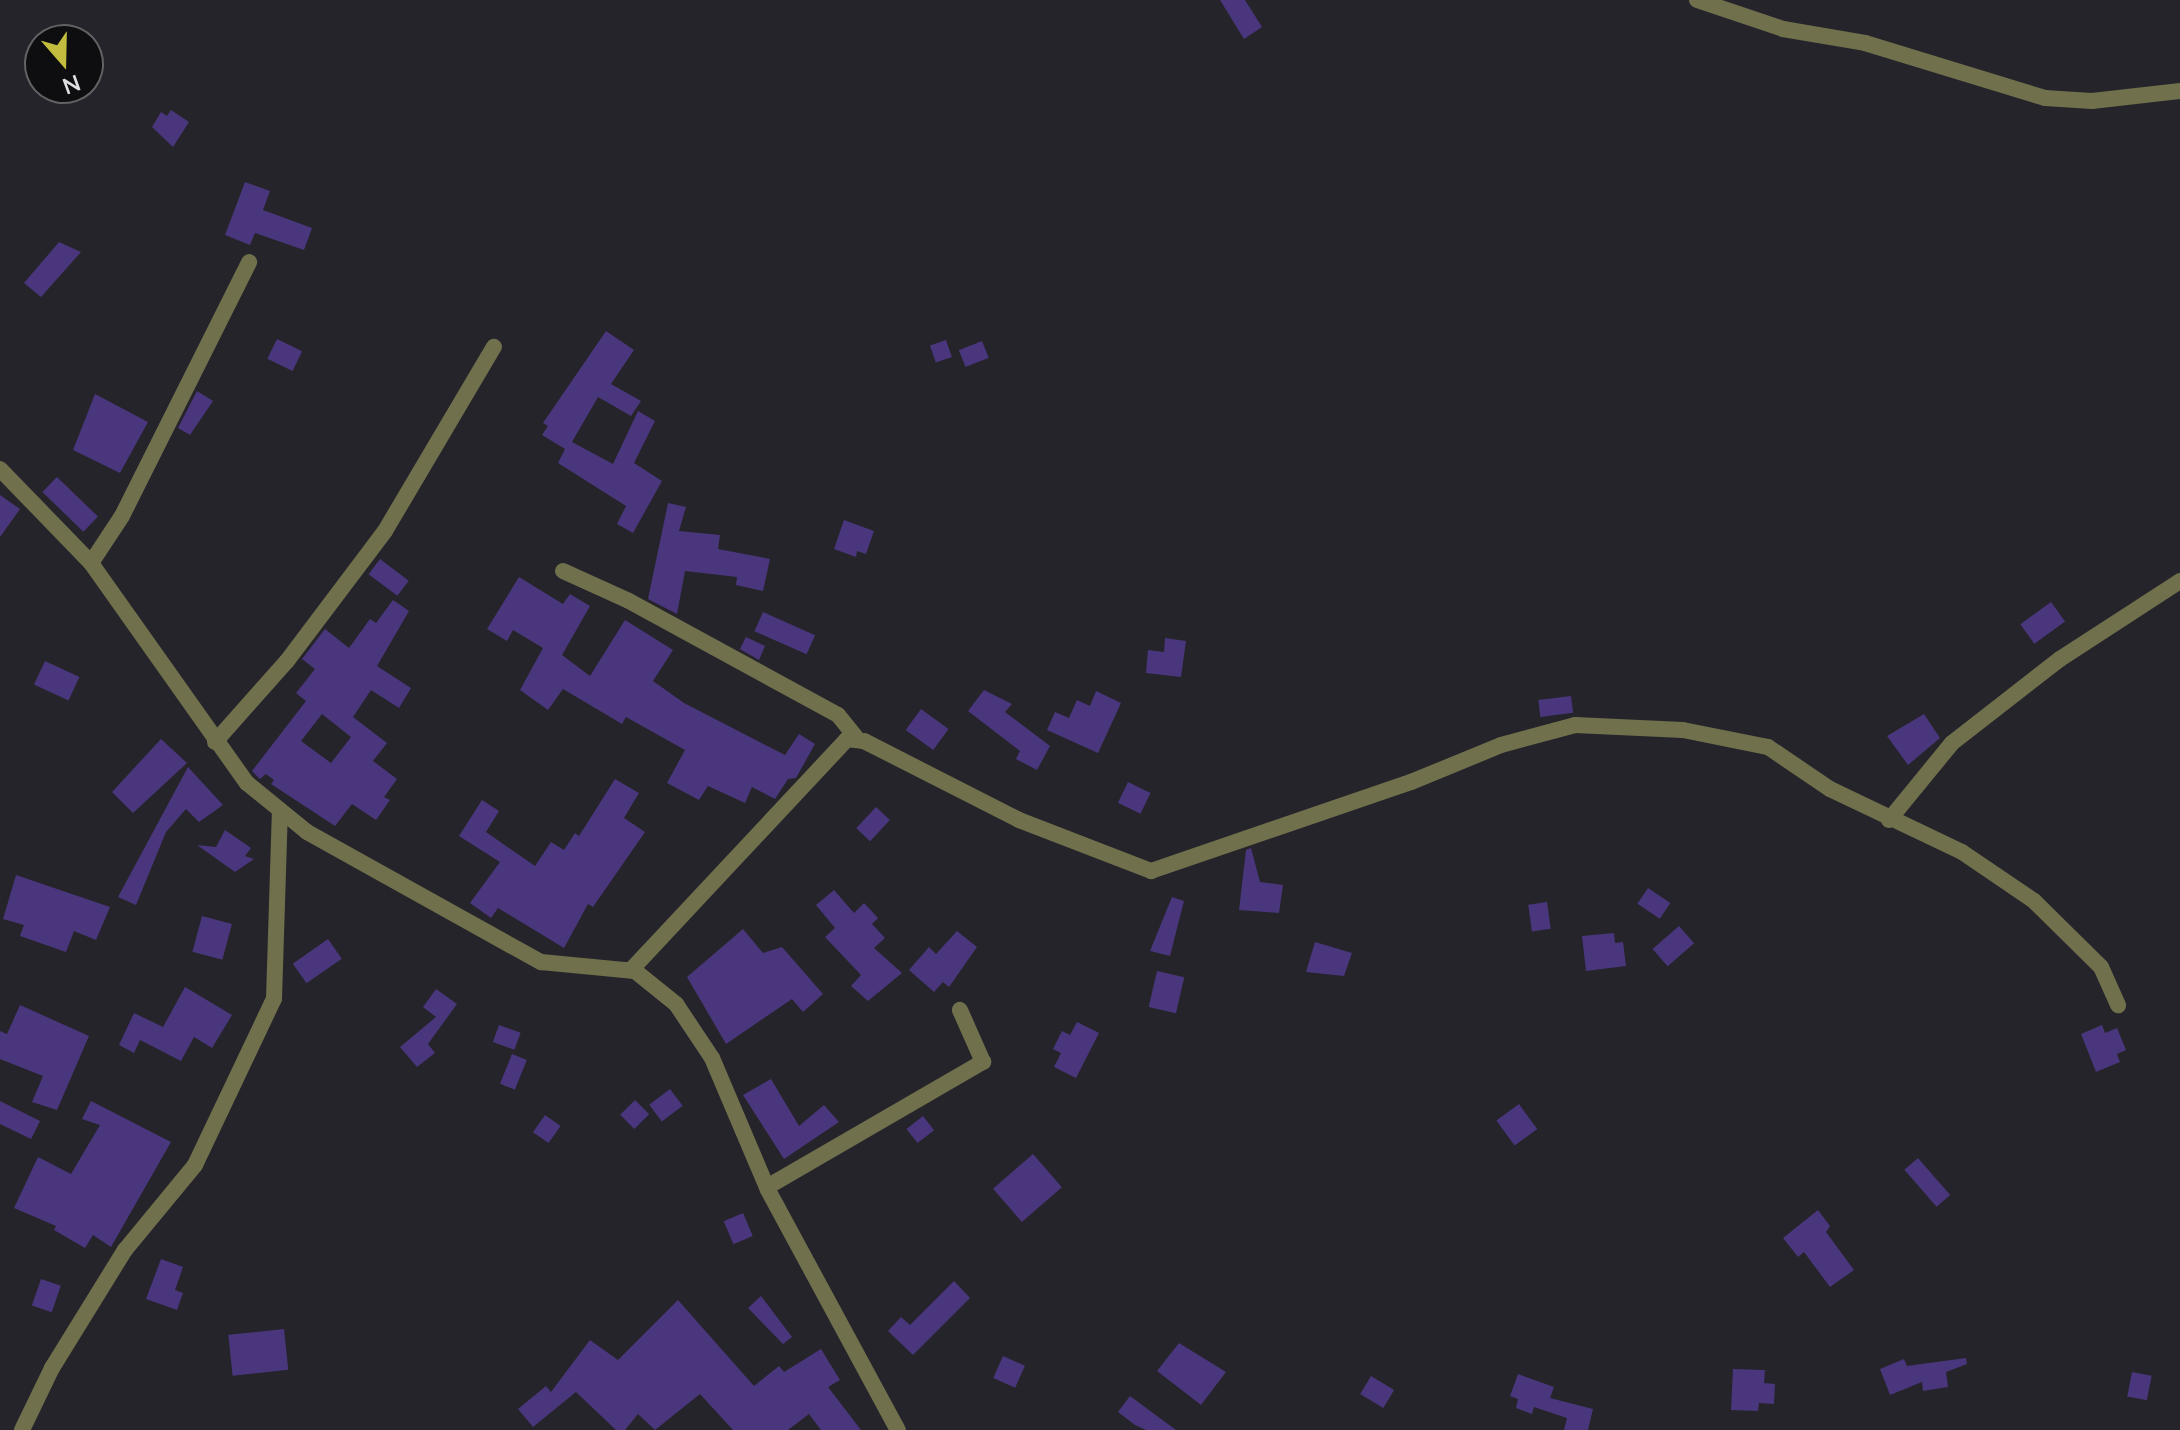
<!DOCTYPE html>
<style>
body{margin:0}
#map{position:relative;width:2180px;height:1430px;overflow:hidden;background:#25242a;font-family:Lato,sans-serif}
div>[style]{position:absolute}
.building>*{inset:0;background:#4a367c;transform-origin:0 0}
.minor>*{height:16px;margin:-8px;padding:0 8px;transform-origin:8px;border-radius:8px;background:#70704d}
span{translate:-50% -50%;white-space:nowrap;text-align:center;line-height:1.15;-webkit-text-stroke:6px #0e0e11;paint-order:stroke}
.north{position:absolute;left:24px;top:24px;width:80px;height:80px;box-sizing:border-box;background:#0e0e11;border:2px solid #626265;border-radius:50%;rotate:160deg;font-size:22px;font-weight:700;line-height:32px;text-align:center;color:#dfdfe2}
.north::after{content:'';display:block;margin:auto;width:28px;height:36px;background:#c2bd3f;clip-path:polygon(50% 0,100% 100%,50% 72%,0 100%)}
</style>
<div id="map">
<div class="building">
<i style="clip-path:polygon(1220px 0,1245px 0,1262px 27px,1244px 39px)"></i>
<i style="clip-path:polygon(171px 110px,189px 122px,173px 147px,152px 127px,161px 112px,167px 116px)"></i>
<i style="clip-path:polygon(245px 182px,270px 191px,263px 210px,312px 228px,304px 250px,255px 233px,250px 245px,225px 235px)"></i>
<i style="clip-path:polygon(59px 242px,81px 252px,41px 297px,24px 283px)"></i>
<i style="clip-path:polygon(606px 331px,634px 350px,611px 384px,641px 401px,631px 416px,598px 397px,572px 442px,613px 464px,638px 411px,655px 421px,634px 463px,662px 481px,633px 533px,617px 524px,626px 506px,558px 463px,565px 449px,542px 435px,548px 426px,543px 423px)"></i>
<i style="left:277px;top:339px;width:28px;height:22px;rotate:26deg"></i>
<i style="left:946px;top:340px;width:18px;height:17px;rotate:71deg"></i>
<i style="left:982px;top:341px;width:18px;height:25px;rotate:68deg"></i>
<i style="clip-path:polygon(197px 391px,213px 401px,190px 435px,178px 428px)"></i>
<i style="clip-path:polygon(95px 394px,148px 422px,120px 473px,73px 450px)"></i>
<i style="left:57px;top:477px;width:57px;height:21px;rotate:44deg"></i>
<i style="clip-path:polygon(0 495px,20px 509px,0 537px)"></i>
<i style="clip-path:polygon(668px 503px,686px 507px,679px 531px,720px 535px,718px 549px,770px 559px,763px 591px,736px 585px,737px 577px,685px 571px,677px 614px,648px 599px)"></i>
<i style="clip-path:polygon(844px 520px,874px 531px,866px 554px,857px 551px,856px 557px,834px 549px)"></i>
<i style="left:380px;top:559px;width:36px;height:19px;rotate:37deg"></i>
<i style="clip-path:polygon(519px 577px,563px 604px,570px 594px,590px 606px,562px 655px,590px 676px,625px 620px,673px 650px,653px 681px,684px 703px,785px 755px,799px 734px,815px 744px,796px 778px,788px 779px,775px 799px,752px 787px,745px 803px,708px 786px,699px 800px,667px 783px,685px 750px,626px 717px,622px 724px,563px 689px,548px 710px,520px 690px,543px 648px,513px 630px,507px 641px,487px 629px)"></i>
<i style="clip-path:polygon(evenodd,393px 600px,409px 611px,377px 666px,411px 688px,399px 708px,371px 690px,353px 717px,387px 743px,373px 761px,397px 779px,384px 797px,390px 800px,376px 820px,352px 804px,335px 826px,271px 784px,274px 780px,266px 774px,260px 779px,252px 771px,306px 701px,296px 693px,315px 669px,302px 659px,325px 629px,349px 648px,370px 619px,376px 623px,393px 600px,322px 714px,351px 737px,331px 763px,301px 741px,322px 714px)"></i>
<i style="left:2051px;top:602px;width:24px;height:38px;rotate:54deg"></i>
<i style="left:763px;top:612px;width:57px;height:21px;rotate:24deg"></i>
<i style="clip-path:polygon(746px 637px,765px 646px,759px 660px,740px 649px)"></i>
<i style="clip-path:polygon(1165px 638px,1186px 641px,1181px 677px,1146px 673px,1148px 650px,1164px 652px)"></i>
<i style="left:45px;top:661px;width:38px;height:26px;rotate:25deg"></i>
<i style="clip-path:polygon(984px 690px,1012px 704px,1005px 712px,1050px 746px,1037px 770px,1016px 759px,1020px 751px,968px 711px)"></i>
<i style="clip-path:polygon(1096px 691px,1121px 703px,1098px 753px,1047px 730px,1055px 712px,1069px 718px,1077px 700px,1090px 706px)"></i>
<i style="left:1571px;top:696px;width:17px;height:33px;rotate:83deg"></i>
<i style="left:921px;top:709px;width:34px;height:26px;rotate:36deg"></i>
<i style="clip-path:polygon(1924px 714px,1940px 738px,1908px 765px,1887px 736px)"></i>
<i style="clip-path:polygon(161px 739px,187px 763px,133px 813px,112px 792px)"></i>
<i style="clip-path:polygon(188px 767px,223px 805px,199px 822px,186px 809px,166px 832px,136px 905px,118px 897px)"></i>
<i style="clip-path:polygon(615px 779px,639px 793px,624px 818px,645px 832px,593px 907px,588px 904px,564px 948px,498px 908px,491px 918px,470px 903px,500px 862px,459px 836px,482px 800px,499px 811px,486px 832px,535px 866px,551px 842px,564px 850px,575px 833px,579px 836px)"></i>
<i style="left:1128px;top:782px;width:25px;height:23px;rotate:26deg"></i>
<i style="left:876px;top:807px;width:19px;height:29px;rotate:43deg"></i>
<i style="clip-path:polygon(225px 830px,251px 848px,245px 856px,254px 859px,235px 872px,197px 845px,216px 847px)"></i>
<i style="clip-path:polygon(1251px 848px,1260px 882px,1283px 885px,1279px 913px,1239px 910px,1246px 850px)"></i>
<i style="clip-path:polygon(16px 875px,110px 907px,96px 940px,74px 931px,66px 952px,20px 936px,24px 925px,3px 919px)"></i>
<i style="left:1648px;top:888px;width:27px;height:19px;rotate:34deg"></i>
<i style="clip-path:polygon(834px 890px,854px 913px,864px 903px,878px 918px,872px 924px,885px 938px,874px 948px,902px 973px,868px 1001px,851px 986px,861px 975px,825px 937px,835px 928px,816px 905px)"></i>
<i style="clip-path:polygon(1172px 897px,1184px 901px,1170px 956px,1150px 951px)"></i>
<i style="left:1547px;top:902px;width:27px;height:19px;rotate:82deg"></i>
<i style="left:202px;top:916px;width:31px;height:37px;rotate:15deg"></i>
<i style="left:1679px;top:926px;width:23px;height:35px;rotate:49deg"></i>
<i style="clip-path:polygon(743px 929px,763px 953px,782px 947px,823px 994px,803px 1012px,792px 999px,726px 1044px,687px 977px)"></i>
<i style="clip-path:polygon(957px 931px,977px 947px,949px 987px,943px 982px,934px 992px,909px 970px,929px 947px,936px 954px)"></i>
<i style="clip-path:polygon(1614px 933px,1615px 943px,1623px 942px,1626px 966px,1586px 971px,1582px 936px)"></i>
<i style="left:328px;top:939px;width:24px;height:43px;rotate:55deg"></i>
<i style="clip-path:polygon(1315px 942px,1352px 953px,1344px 976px,1306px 972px)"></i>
<i style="left:1157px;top:971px;width:28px;height:37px;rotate:13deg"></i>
<i style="clip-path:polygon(185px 987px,232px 1015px,212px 1048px,194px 1037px,181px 1061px,140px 1040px,134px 1053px,119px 1045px,134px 1013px,163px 1027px)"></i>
<i style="clip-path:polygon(436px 989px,457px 1004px,428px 1044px,435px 1053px,417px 1067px,400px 1047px,436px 1017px,423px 1007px)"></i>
<i style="clip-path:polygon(20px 1005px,89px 1036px,57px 1110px,32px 1102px,43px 1076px,0 1059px,0 1031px,7px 1034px)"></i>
<i style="clip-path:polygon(1077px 1022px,1099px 1033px,1076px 1078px,1054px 1067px,1061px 1053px,1053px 1049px,1062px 1031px,1070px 1035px)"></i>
<i style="left:499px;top:1025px;width:23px;height:18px;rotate:20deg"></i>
<i style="clip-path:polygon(2102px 1025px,2105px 1033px,2117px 1028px,2126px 1050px,2117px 1054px,2120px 1062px,2096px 1072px,2081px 1034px)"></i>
<i style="left:512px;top:1054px;width:16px;height:32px;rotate:22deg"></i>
<i style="clip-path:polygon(771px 1079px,799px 1126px,824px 1105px,839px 1122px,784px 1159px,743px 1095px)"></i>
<i style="left:670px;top:1089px;width:21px;height:26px;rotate:53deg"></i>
<i style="left:635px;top:1100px;width:20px;height:21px;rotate:45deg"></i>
<i style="clip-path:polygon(0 1101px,40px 1121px,31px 1139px,0 1124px)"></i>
<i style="clip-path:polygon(91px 1101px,171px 1142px,111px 1247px,93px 1235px,85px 1248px,54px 1230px,56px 1226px,14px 1208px,38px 1157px,71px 1174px,100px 1125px,82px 1119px)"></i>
<i style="left:1519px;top:1104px;width:31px;height:28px;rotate:54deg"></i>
<i style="left:545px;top:1115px;width:19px;height:21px;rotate:35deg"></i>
<i style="left:923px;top:1116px;width:18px;height:21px;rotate:52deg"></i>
<i style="left:1033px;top:1154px;width:44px;height:53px;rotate:49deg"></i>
<i style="left:1918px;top:1158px;width:49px;height:18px;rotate:49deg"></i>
<i style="clip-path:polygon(1818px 1210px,1830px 1226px,1826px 1232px,1854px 1270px,1830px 1287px,1804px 1252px,1798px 1257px,1783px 1238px)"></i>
<i style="left:743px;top:1213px;width:25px;height:21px;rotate:67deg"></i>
<i style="clip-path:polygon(161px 1259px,183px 1267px,175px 1290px,183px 1293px,177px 1310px,146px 1299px)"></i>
<i style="left:41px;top:1279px;width:21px;height:28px;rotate:19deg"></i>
<i style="clip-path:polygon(954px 1281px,970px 1298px,913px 1355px,888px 1331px,901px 1317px,910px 1325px)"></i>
<i style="clip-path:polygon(761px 1296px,792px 1337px,783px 1344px,748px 1308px)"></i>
<i style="clip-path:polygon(678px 1300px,754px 1386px,779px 1366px,784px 1372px,821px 1349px,840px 1380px,828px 1387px,861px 1430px,821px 1430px,809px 1414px,788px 1430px,733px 1430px,700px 1394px,655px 1430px,638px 1414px,625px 1430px,616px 1430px,576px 1392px,533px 1427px,518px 1409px,546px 1386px,551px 1392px,590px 1340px,618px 1360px)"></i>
<i style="left:284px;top:1329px;width:41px;height:56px;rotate:84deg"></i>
<i style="clip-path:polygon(1179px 1343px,1226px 1372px,1201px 1405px,1157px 1371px)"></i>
<i style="left:1003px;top:1356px;width:24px;height:24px;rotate:24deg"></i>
<i style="clip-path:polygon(1966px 1358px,1967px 1364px,1946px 1372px,1948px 1387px,1923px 1391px,1922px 1382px,1890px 1395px,1880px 1369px,1904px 1359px,1907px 1366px)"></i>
<i style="clip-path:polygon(1733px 1369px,1765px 1370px,1764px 1383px,1775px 1384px,1774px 1404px,1759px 1403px,1758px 1411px,1731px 1410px)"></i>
<i style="left:2132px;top:1372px;width:20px;height:25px;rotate:11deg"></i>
<i style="clip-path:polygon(1518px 1374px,1554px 1387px,1550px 1398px,1593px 1409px,1588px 1430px,1564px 1430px,1567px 1418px,1534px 1407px,1532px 1414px,1516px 1408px,1518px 1399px,1510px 1396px)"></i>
<i style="left:1371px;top:1376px;width:27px;height:21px;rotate:31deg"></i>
<i style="clip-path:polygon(1130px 1396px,1176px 1430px,1146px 1430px,1135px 1425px,1118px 1412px)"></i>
</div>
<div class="minor">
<i style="left:1697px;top:0;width:91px;rotate:18.6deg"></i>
<i style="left:1783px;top:29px;width:83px;rotate:9.7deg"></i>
<i style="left:1865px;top:43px;width:188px;rotate:17deg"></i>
<i style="left:2045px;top:98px;width:47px;rotate:3.7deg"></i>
<i style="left:2092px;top:101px;width:89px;rotate:-6.5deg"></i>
<i style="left:0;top:469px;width:131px;rotate:45.9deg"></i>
<i style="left:91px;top:563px;width:270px;rotate:54.7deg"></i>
<i style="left:247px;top:783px;width:77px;rotate:39.2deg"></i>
<i style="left:307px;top:832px;width:268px;rotate:29.1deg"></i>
<i style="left:541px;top:962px;width:94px;rotate:5.5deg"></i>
<i style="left:635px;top:971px;width:53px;rotate:38.8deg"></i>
<i style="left:676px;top:1004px;width:65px;rotate:56.3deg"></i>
<i style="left:712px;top:1058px;width:143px;rotate:67deg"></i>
<i style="left:768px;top:1190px;width:273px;rotate:61.6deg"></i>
<i style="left:91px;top:563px;width:56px;rotate:-56.6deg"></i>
<i style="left:122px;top:516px;width:284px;rotate:-63.4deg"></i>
<i style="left:563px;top:571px;width:72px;rotate:24.4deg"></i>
<i style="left:629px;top:601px;width:238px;rotate:28.6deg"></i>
<i style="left:838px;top:715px;width:28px;rotate:51deg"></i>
<i style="left:215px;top:742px;width:108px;rotate:-48.4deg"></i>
<i style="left:287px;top:661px;width:163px;rotate:-53deg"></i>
<i style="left:385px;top:531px;width:214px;rotate:-59.4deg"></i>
<i style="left:1889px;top:820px;width:99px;rotate:-50.7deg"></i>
<i style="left:1952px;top:743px;width:137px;rotate:-37.9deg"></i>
<i style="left:2060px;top:659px;width:143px;rotate:-33deg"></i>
<i style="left:631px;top:970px;width:316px;rotate:-46.9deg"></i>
<i style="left:847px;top:739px;width:17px;rotate:7deg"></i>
<i style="left:864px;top:741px;width:174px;rotate:27deg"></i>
<i style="left:1019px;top:820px;width:142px;rotate:21.1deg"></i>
<i style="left:1151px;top:871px;width:275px;rotate:-18.9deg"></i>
<i style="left:1411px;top:782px;width:97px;rotate:-22.3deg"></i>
<i style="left:1501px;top:745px;width:77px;rotate:-15.1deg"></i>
<i style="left:1575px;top:725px;width:108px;rotate:2.7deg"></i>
<i style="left:1683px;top:730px;width:87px;rotate:11.3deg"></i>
<i style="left:1768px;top:747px;width:75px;rotate:34.1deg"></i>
<i style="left:1830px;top:789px;width:146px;rotate:25.5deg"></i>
<i style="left:1962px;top:852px;width:87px;rotate:34.2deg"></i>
<i style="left:2034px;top:901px;width:94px;rotate:44.6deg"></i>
<i style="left:2101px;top:967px;width:42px;rotate:65.9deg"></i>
<i style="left:767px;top:1187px;width:250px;rotate:-30.1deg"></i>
<i style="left:983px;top:1062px;width:57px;rotate:-113.9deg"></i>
<i style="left:22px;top:1430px;width:69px;rotate:-64.2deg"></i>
<i style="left:52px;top:1368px;width:139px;rotate:-58.3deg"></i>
<i style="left:125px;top:1250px;width:110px;rotate:-50.5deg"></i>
<i style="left:195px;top:1165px;width:184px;rotate:-64.6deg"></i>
<i style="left:274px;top:999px;width:189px;rotate:-88.2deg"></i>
</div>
<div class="north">N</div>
</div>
